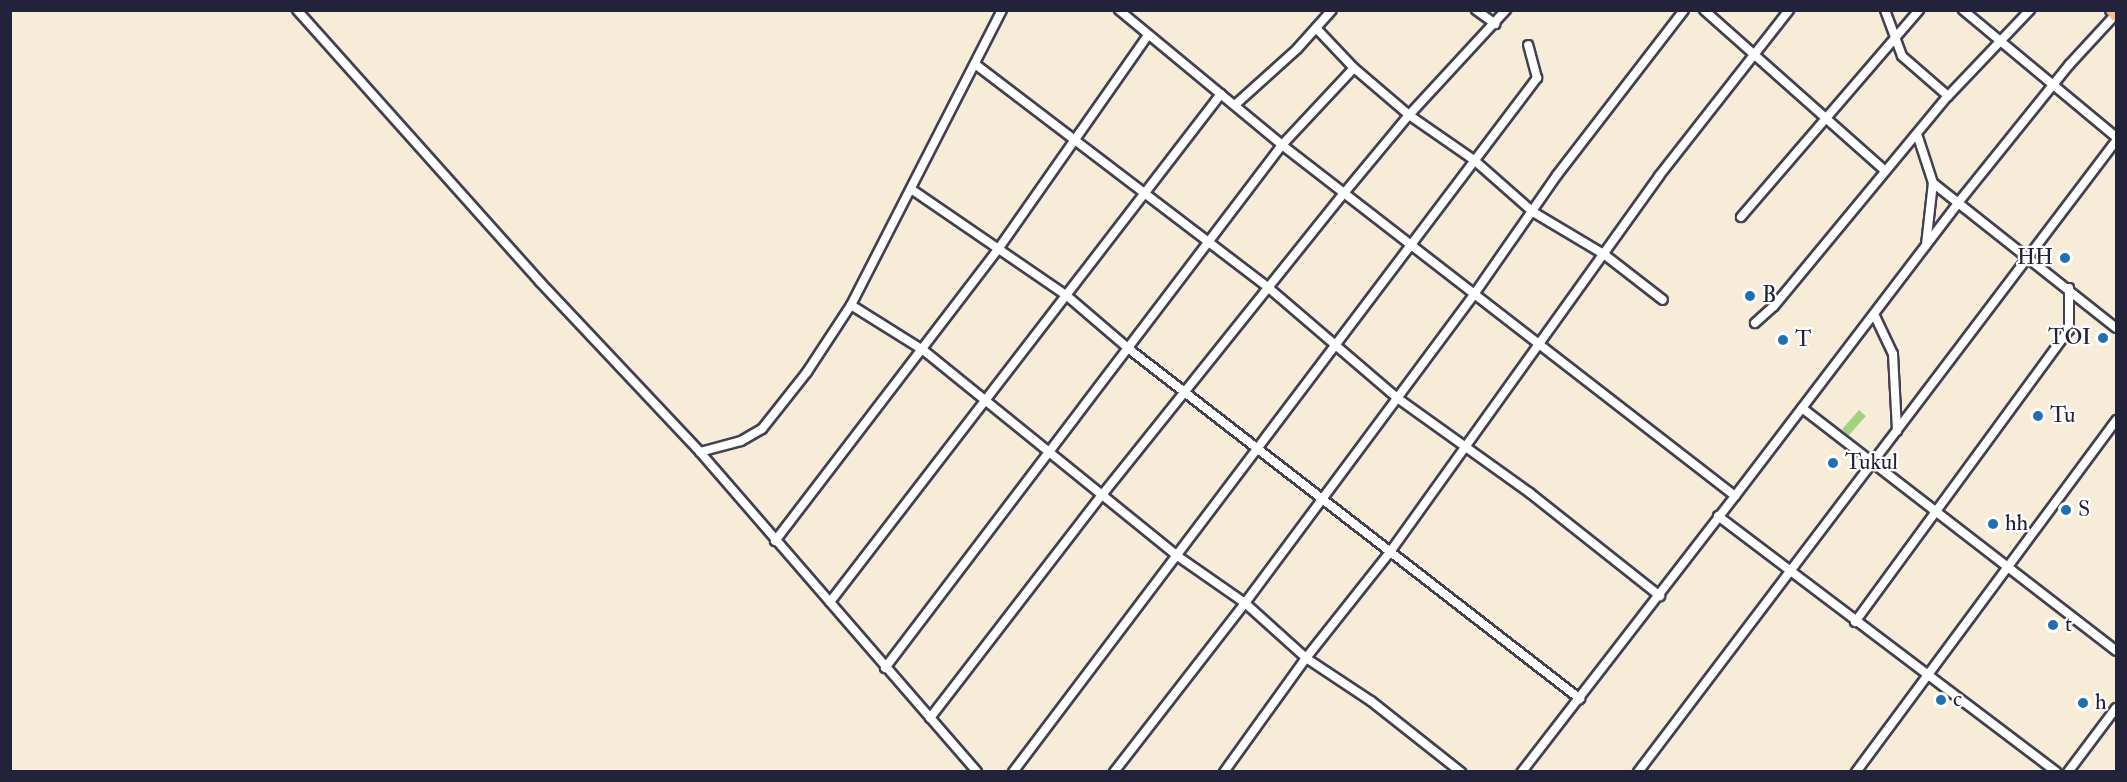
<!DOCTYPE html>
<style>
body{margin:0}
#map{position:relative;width:2127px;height:782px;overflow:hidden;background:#f6ecd8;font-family:"IM FELL Double Pica",serif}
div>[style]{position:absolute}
.green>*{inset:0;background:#a4d17e;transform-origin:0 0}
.roads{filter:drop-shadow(2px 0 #424053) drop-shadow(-2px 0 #424053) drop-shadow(0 2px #424053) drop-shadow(0 -2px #424053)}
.street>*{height:8px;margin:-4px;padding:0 4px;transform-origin:4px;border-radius:4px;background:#fff}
.primary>*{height:12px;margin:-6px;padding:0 6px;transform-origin:6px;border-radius:6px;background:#f8bd89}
.dots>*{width:16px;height:16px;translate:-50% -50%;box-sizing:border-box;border:3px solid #fff;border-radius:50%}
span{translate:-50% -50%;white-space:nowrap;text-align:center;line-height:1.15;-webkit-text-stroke:4.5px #fff;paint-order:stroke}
.poi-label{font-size:22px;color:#22223b}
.right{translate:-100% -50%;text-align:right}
.left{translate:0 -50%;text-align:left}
.frame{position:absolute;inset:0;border:12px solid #22223b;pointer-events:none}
</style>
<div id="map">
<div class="green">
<i style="left:1859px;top:410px;width:9px;height:26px;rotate:41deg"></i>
</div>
<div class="roads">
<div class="street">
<i style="left:297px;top:10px;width:365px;rotate:48.2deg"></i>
<i style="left:540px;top:282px;width:233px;rotate:46.7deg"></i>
<i style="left:700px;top:452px;width:423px;rotate:49.1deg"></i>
<i style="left:1119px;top:10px;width:212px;rotate:39.6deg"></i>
<i style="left:1282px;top:145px;width:573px;rotate:37.77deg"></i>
<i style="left:1735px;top:496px;width:349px;rotate:127.7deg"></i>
<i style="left:1476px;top:10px;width:24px;rotate:36deg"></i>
<i style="left:1704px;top:10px;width:241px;rotate:41.6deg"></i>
<i style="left:1885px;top:10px;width:49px;rotate:69.7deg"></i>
<i style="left:1902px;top:56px;width:61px;rotate:41deg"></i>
<i style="left:1963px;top:10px;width:199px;rotate:39.7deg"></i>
<i style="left:1316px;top:28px;width:55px;rotate:46.5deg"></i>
<i style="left:1354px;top:68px;width:72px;rotate:40.5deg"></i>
<i style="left:1409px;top:115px;width:79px;rotate:34.7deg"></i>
<i style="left:1474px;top:160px;width:79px;rotate:41.4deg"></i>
<i style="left:1533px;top:212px;width:84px;rotate:30.8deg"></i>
<i style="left:1605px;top:255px;width:73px;rotate:37.8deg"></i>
<i style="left:975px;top:64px;width:371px;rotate:37.3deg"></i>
<i style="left:1270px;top:289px;width:166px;rotate:40.6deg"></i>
<i style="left:1396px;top:397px;width:165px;rotate:35.6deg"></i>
<i style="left:1530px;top:493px;width:166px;rotate:38.4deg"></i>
<i style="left:1236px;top:104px;width:82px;rotate:-42deg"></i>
<i style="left:1297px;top:49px;width:52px;rotate:-48.1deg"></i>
<i style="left:1918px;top:137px;width:48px;rotate:71.9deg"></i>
<i style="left:1933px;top:183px;width:233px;rotate:38.4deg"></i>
<i style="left:911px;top:189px;width:188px;rotate:34.4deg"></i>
<i style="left:1066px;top:295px;width:83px;rotate:40.6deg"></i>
<i style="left:1129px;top:349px;width:571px;rotate:37.81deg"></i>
<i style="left:1741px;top:217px;width:273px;rotate:-49.3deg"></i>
<i style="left:1926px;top:245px;width:62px;rotate:-83.6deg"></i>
<i style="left:851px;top:305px;width:85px;rotate:32deg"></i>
<i style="left:923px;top:350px;width:326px;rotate:39deg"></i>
<i style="left:1176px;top:555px;width:84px;rotate:34.8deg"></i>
<i style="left:1245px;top:603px;width:82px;rotate:42deg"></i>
<i style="left:1306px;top:658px;width:78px;rotate:33.5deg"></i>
<i style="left:1371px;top:701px;width:115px;rotate:38.3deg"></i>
<i style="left:1874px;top:314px;width:44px;rotate:64.6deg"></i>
<i style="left:1893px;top:354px;width:77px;rotate:87deg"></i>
<i style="left:1755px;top:323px;width:25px;rotate:-42deg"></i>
<i style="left:1774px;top:306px;width:273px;rotate:-50.4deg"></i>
<i style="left:1948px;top:96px;width:119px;rotate:-46.4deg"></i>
<i style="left:1802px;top:408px;width:397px;rotate:37.7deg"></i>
<i style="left:700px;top:452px;width:42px;rotate:-15deg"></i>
<i style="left:741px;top:441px;width:24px;rotate:-30deg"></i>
<i style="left:762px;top:429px;width:73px;rotate:-51.7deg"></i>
<i style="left:807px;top:372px;width:80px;rotate:-56.7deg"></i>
<i style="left:851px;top:305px;width:331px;rotate:-62.9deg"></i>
<i style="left:1735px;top:496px;width:368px;rotate:-52.7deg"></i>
<i style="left:1958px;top:203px;width:177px;rotate:-51.2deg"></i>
<i style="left:2069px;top:65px;width:69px;rotate:-47.3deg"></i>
<i style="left:1718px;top:516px;width:424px;rotate:37.1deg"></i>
<i style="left:775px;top:541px;width:369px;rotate:-52.6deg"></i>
<i style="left:999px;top:248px;width:260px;rotate:-55deg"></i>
<i style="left:830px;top:602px;width:641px;rotate:-52.42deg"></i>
<i style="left:1855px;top:622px;width:362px;rotate:-53.8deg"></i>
<i style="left:2069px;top:330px;width:42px;rotate:-90deg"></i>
<i style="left:885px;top:668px;width:657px;rotate:-52.8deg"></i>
<i style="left:1282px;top:145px;width:105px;rotate:-46.9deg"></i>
<i style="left:930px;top:718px;width:282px;rotate:-52.4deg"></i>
<i style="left:1102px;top:495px;width:388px;rotate:-51.3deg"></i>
<i style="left:1345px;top:192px;width:100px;rotate:-50.3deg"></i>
<i style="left:1409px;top:115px;width:143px;rotate:-47.3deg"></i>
<i style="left:1013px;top:772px;width:870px;rotate:-52.95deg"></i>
<i style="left:1537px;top:78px;width:34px;rotate:-105deg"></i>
<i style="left:1114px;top:772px;width:214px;rotate:-52.2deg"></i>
<i style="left:1245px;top:603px;width:386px;rotate:-53.4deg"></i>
<i style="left:1475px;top:293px;width:144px;rotate:-55.2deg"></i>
<i style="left:1557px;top:175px;width:208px;rotate:-52.4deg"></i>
<i style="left:1224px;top:772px;width:140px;rotate:-54.3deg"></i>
<i style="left:1306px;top:658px;width:135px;rotate:-51.6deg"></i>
<i style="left:1390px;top:552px;width:462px;rotate:-54.4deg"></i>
<i style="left:1659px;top:176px;width:211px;rotate:-51.9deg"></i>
<i style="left:1638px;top:772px;width:792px;rotate:-52.86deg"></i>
<i style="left:1856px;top:772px;width:438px;rotate:-53.5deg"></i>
<i style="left:2068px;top:772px;width:80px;rotate:-53.1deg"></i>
</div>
<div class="primary">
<i style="left:2112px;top:10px;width:6px;rotate:51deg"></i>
</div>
</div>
<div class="dots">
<i style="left:2065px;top:258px;background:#1f6fb2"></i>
<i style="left:1750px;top:296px;background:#1f6fb2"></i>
<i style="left:2103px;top:338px;background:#1f6fb2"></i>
<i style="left:1783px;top:340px;background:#1f6fb2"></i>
<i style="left:2038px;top:416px;background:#1f6fb2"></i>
<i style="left:1833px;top:463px;background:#1f6fb2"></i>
<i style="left:2066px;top:510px;background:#1f6fb2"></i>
<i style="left:1993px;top:524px;background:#1f6fb2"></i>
<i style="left:2053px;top:625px;background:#1f6fb2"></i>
<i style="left:1941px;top:700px;background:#1f6fb2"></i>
<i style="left:2083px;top:703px;background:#1f6fb2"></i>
</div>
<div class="poi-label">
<span class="right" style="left:2053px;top:258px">HH</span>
<span class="left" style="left:1762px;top:296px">B</span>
<span class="right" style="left:2091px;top:338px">TOI</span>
<span class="left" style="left:1795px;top:340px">T</span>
<span class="left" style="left:2050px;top:416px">Tu</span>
<span class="left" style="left:1845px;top:463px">Tukul</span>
<span class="left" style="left:2078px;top:510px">S</span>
<span class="left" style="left:2005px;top:524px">hh</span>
<span class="left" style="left:2065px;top:625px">t</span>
<span class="left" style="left:1953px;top:700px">c</span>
<span class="left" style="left:2095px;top:703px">h</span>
</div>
<div class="frame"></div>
</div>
